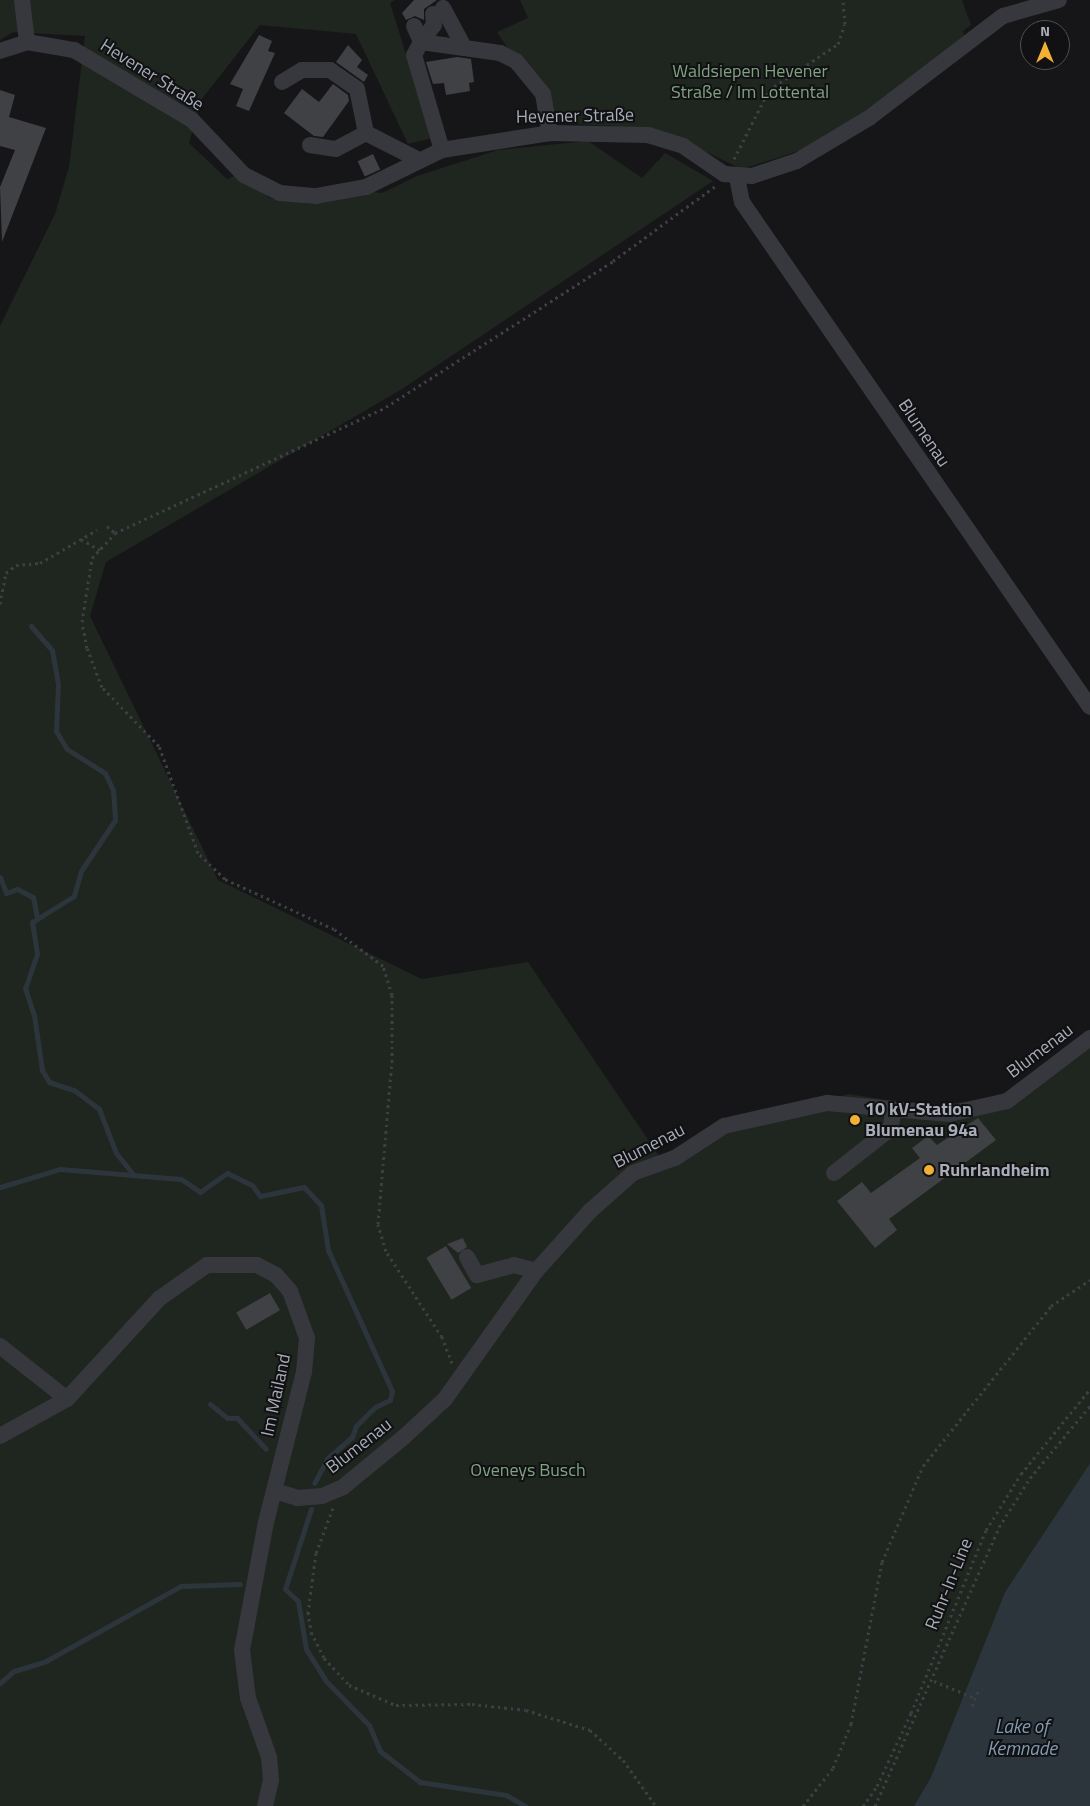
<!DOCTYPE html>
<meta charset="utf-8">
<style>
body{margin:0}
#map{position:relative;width:1090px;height:1806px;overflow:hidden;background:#161618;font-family:"Titillium Web",sans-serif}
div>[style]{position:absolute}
.green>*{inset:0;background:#1e261f}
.water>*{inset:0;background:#2c353c}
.stream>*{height:5px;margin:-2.5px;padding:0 2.5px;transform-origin:2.5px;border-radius:2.5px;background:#2c353c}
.building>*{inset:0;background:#404145;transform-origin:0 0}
.path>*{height:3px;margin-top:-1.5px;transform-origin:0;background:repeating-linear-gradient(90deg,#3d3f44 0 2.5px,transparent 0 6.5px)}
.minor>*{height:16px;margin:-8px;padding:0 8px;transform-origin:8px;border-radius:8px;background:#37383d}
.dots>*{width:14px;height:14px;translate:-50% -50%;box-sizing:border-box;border:2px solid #111113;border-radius:50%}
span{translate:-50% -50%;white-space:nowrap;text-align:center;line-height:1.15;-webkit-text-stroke:4px #111113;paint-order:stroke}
.park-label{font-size:18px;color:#7fa381}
.street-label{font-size:18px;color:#a8adb8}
.poi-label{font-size:18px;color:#a8adb8;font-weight:700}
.left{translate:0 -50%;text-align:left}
.water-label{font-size:19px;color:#7f9bb3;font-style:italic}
.north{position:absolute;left:1020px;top:20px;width:50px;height:50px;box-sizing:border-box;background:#111113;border:1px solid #4d4f55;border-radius:50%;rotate:0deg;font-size:14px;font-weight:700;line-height:20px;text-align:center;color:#a8adb8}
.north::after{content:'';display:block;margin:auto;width:18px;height:22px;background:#f2b134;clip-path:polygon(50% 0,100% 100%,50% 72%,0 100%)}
</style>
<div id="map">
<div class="green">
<i style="clip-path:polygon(0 0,395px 0,390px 3px,432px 138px,408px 144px,356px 34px,260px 25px,201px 100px,189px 143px,227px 179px,237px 175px,270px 198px,311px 204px,368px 191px,382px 193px,417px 176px,498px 150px,588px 141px,642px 178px,665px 153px,713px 181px,402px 389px,106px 562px,90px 616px,218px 880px,422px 979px,528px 962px,659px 1156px,724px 1126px,849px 1094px,929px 1107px,1002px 1096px,1090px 1030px,1090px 1463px,1005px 1592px,931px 1777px,914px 1806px,0 1806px,0 326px,55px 214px,69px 167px,85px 36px,13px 32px,0 40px)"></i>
<i style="clip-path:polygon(520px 0,962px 0,971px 25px,963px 31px,964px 36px,884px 101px,808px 148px,742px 169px,681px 140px,613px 126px,556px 123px,497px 32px,528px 18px)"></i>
</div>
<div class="water">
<i style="clip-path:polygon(1090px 1463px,1090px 1806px,914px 1806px,931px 1777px,1005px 1592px)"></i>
</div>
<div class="stream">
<i style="left:31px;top:626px;width:32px;rotate:49deg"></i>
<i style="left:52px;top:650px;width:35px;rotate:80deg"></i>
<i style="left:58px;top:684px;width:47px;rotate:92.4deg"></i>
<i style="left:56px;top:731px;width:21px;rotate:59deg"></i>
<i style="left:67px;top:749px;width:45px;rotate:32.3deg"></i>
<i style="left:105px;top:773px;width:19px;rotate:65deg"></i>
<i style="left:113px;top:790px;width:30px;rotate:86deg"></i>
<i style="left:115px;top:820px;width:61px;rotate:123.7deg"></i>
<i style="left:81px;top:871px;width:26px;rotate:106deg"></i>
<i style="left:74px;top:896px;width:49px;rotate:148.2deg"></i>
<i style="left:32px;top:922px;width:32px;rotate:81deg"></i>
<i style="left:37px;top:954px;width:36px;rotate:109deg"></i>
<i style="left:25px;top:988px;width:28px;rotate:72deg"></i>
<i style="left:34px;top:1015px;width:56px;rotate:81.7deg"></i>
<i style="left:42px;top:1070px;width:14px;rotate:60deg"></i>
<i style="left:49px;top:1082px;width:26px;rotate:18deg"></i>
<i style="left:74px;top:1090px;width:31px;rotate:37deg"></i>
<i style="left:99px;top:1109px;width:47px;rotate:68.9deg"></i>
<i style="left:116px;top:1153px;width:27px;rotate:51deg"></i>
<i style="left:0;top:877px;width:17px;rotate:69deg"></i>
<i style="left:6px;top:893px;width:12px;rotate:-20deg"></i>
<i style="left:17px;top:889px;width:18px;rotate:27deg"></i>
<i style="left:33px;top:897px;width:20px;rotate:79deg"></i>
<i style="left:0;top:1187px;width:63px;rotate:-16.7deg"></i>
<i style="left:60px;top:1169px;width:121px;rotate:4.7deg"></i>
<i style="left:181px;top:1179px;width:23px;rotate:34deg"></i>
<i style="left:200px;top:1192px;width:33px;rotate:-35deg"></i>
<i style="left:227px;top:1173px;width:28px;rotate:26deg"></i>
<i style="left:252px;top:1185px;width:14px;rotate:54deg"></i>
<i style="left:260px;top:1196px;width:45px;rotate:-11.6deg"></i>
<i style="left:304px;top:1187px;width:25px;rotate:47deg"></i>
<i style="left:321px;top:1205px;width:46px;rotate:81.2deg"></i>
<i style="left:328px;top:1250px;width:155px;rotate:65.6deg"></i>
<i style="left:392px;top:1391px;width:9px;rotate:103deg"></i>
<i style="left:390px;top:1400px;width:17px;rotate:155deg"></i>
<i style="left:375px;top:1407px;width:27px;rotate:135deg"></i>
<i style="left:356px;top:1426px;width:12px;rotate:110deg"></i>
<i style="left:352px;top:1437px;width:33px;rotate:139deg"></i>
<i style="left:327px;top:1459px;width:27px;rotate:118deg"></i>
<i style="left:210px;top:1404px;width:22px;rotate:39deg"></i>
<i style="left:227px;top:1418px;width:10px"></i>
<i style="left:237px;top:1418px;width:42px;rotate:46.9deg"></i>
<i style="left:311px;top:1509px;width:84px;rotate:108deg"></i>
<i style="left:285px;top:1589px;width:18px;rotate:43deg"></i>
<i style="left:298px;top:1601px;width:49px;rotate:80.5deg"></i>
<i style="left:306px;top:1649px;width:39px;rotate:58deg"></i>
<i style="left:327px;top:1682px;width:60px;rotate:45.7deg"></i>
<i style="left:369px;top:1725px;width:28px;rotate:67deg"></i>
<i style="left:380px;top:1751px;width:51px;rotate:37.8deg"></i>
<i style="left:420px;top:1782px;width:87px;rotate:8.6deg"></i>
<i style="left:506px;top:1795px;width:22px;rotate:30deg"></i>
<i style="left:0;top:1683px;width:18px;rotate:-41deg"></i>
<i style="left:14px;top:1671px;width:34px;rotate:-17deg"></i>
<i style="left:46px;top:1661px;width:154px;rotate:-29.1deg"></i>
<i style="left:181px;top:1586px;width:59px;rotate:-1.9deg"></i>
</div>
<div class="building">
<i style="clip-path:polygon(414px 0,437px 0,424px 9px,424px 20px,415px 16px,406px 20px,402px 13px)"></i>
<i style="clip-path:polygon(259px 35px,272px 41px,268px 51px,275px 53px,249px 111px,236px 106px,243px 89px,230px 84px)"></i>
<i style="clip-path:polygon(348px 45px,362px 60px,357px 67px,368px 75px,364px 82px,336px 62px)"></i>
<i style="clip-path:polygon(457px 57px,471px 59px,474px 82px,469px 83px,470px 91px,446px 95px,444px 83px,433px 84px,426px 62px)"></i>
<i style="clip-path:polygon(333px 84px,348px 95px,349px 101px,323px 137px,314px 136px,284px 113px,302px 89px,319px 102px)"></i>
<i style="clip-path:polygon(0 90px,15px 95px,9px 117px,46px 128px,2px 242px,0 187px,15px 150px,0 146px)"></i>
<i style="left:373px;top:154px;width:17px;height:17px;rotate:65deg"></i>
<i style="clip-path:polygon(978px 1118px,996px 1140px,889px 1219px,897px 1230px,875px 1248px,837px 1201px,862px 1182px,871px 1193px,920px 1158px,912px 1148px,928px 1136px,937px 1145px)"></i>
<i style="clip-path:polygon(463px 1238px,467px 1247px,458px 1253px,447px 1244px)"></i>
<i style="left:446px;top:1246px;width:49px;height:23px;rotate:59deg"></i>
<i style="left:270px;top:1293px;width:20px;height:39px;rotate:60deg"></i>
</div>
<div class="path">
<i style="left:734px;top:159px;width:77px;rotate:-63.1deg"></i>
<i style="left:769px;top:90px;width:83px;rotate:-33.7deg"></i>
<i style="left:838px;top:44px;width:21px;rotate:-71deg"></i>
<i style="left:845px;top:24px;width:24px;rotate:-95deg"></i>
<i style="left:107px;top:526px;width:11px;rotate:41deg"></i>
<i style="left:81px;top:539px;width:22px;rotate:30deg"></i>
<i style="left:0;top:604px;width:32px;rotate:-79deg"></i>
<i style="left:6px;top:573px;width:13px;rotate:-39deg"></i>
<i style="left:16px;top:565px;width:24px;rotate:-5deg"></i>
<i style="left:40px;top:563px;width:66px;rotate:-30.1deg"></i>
<i style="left:452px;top:1363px;width:28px;rotate:-111deg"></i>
<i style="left:442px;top:1337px;width:103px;rotate:-123.1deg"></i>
<i style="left:386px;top:1251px;width:28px;rotate:-107deg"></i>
<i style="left:378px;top:1224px;width:163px;rotate:-85.1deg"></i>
<i style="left:392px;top:1062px;width:67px;rotate:-90deg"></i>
<i style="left:392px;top:995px;width:30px;rotate:-107deg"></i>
<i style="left:383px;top:966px;width:61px;rotate:-142.9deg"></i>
<i style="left:334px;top:929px;width:120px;rotate:-155.4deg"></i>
<i style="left:225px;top:879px;width:37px;rotate:-136deg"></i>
<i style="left:198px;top:853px;width:114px;rotate:-110deg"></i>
<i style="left:159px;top:746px;width:82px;rotate:-134deg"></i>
<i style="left:102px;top:687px;width:42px;rotate:-111deg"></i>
<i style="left:87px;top:648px;width:26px;rotate:-101deg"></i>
<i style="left:82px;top:622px;width:65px;rotate:-81.1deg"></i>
<i style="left:92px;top:558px;width:34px;rotate:-47deg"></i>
<i style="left:115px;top:533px;width:299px;rotate:-24.9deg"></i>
<i style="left:386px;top:407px;width:270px;rotate:-32.7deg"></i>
<i style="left:613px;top:261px;width:129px;rotate:-36.2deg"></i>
<i style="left:333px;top:1508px;width:48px;rotate:110.7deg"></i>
<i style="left:316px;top:1553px;width:60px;rotate:97.7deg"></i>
<i style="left:308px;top:1612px;width:20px;rotate:81deg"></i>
<i style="left:311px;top:1632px;width:29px;rotate:63deg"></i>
<i style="left:324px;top:1658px;width:37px;rotate:47deg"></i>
<i style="left:349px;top:1685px;width:51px;rotate:23.1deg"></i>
<i style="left:396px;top:1705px;width:76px;rotate:-0.8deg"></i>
<i style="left:472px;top:1704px;width:54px;rotate:6.3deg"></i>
<i style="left:526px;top:1710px;width:67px;rotate:17.4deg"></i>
<i style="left:590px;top:1730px;width:45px;rotate:42.3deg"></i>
<i style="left:623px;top:1760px;width:57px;rotate:54.3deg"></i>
<i style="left:934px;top:1681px;width:44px;rotate:22.5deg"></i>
<i style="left:972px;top:1706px;width:16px;rotate:-68deg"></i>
<i style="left:803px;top:1806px;width:48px;rotate:-51.7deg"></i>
<i style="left:833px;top:1768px;width:48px;rotate:-67.8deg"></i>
<i style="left:851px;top:1724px;width:165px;rotate:-79.2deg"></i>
<i style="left:882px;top:1562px;width:104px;rotate:-66.9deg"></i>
<i style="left:923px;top:1466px;width:205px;rotate:-51.3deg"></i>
<i style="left:1051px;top:1306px;width:47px;rotate:-33.7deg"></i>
<i style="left:863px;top:1806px;width:24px;rotate:-55deg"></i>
<i style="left:877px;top:1786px;width:81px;rotate:-65deg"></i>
<i style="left:911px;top:1713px;width:198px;rotate:-67.7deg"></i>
<i style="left:986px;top:1530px;width:66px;rotate:-58deg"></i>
<i style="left:1021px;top:1474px;width:109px;rotate:-50.9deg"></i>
<i style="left:875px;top:1806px;width:305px;rotate:-66deg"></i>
<i style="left:999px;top:1527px;width:58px;rotate:-57.7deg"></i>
<i style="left:1030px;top:1478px;width:94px;rotate:-50.2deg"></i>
</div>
<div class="minor">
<i style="left:22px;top:0;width:42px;rotate:83.2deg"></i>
<i style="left:443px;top:8px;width:44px;rotate:61.7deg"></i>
<i style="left:414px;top:26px;width:17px;rotate:66deg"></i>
<i style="left:421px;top:42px;width:15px;rotate:118deg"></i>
<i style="left:414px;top:55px;width:99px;rotate:73.6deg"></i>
<i style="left:421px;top:42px;width:80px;rotate:7.9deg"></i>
<i style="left:500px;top:53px;width:18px;rotate:27deg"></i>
<i style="left:516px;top:61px;width:43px;rotate:50.7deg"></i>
<i style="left:543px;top:94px;width:40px;rotate:80deg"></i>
<i style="left:421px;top:42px;width:21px;rotate:-53deg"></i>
<i style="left:434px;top:25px;width:11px;rotate:-95deg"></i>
<i style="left:0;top:51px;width:28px;rotate:-18deg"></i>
<i style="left:27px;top:42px;width:48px;rotate:9.7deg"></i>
<i style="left:74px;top:50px;width:137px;rotate:30.7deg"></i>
<i style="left:192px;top:120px;width:76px;rotate:46.6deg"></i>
<i style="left:244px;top:175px;width:40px;rotate:26.6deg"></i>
<i style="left:280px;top:193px;width:36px;rotate:5deg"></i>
<i style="left:316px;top:196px;width:51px;rotate:-10.2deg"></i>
<i style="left:366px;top:187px;width:85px;rotate:-26deg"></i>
<i style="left:442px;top:150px;width:109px;rotate:-8.9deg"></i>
<i style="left:550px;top:133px;width:98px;rotate:1.2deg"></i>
<i style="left:648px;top:135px;width:37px;rotate:17deg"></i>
<i style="left:683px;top:146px;width:50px;rotate:34.3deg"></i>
<i style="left:724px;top:174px;width:28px;rotate:4deg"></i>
<i style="left:752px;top:176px;width:47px;rotate:-18.4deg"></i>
<i style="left:797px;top:161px;width:84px;rotate:-30.8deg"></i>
<i style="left:869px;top:118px;width:168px;rotate:-37.3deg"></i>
<i style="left:1003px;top:16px;width:58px;rotate:-15.9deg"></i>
<i style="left:282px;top:82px;width:23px;rotate:-31deg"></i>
<i style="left:302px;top:70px;width:28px"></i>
<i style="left:330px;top:70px;width:33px;rotate:35deg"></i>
<i style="left:357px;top:89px;width:45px;rotate:78.4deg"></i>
<i style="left:366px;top:133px;width:57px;rotate:27deg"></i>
<i style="left:310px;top:145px;width:26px;rotate:9deg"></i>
<i style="left:336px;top:149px;width:34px;rotate:-28deg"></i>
<i style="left:737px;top:177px;width:25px;rotate:79deg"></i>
<i style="left:742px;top:202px;width:613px;rotate:55.43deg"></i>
<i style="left:834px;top:1173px;width:71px;rotate:-38.2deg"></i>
<i style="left:890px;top:1129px;width:19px;rotate:-78deg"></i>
<i style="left:467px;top:1257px;width:21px;rotate:61deg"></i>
<i style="left:477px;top:1275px;width:38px;rotate:-15deg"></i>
<i style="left:514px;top:1265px;width:23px;rotate:15deg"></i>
<i style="left:0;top:1346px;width:85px;rotate:38.3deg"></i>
<i style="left:0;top:1436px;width:77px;rotate:-28.9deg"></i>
<i style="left:67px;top:1399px;width:137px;rotate:-47.4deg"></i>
<i style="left:160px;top:1298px;width:57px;rotate:-35.1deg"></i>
<i style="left:207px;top:1265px;width:50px"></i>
<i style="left:257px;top:1265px;width:21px;rotate:28deg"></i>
<i style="left:276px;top:1275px;width:21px;rotate:49deg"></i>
<i style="left:290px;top:1291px;width:50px;rotate:70.1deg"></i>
<i style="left:307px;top:1338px;width:34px;rotate:95deg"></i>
<i style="left:304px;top:1372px;width:155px;rotate:104.2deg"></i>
<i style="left:266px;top:1522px;width:130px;rotate:100.6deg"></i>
<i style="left:242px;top:1650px;width:48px;rotate:82.9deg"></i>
<i style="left:248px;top:1698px;width:63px;rotate:70.4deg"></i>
<i style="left:269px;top:1757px;width:23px;rotate:85deg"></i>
<i style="left:271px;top:1780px;width:27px;rotate:103deg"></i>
<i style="left:275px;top:1491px;width:24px;rotate:17deg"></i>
<i style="left:298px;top:1498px;width:24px;rotate:-5deg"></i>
<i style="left:322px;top:1496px;width:23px;rotate:-23deg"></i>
<i style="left:343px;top:1487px;width:80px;rotate:-39.4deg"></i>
<i style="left:405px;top:1436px;width:54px;rotate:-42.8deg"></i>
<i style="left:445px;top:1399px;width:157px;rotate:-54.6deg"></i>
<i style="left:536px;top:1271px;width:81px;rotate:-48deg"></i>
<i style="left:590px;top:1211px;width:57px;rotate:-41.5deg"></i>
<i style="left:633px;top:1173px;width:45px;rotate:-19.7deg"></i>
<i style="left:675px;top:1158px;width:59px;rotate:-33.1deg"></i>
<i style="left:724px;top:1126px;width:106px;rotate:-12.6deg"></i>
<i style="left:827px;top:1103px;width:122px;rotate:5.2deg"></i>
<i style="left:949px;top:1114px;width:59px;rotate:-12.6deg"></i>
<i style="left:1007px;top:1101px;width:104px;rotate:-37.2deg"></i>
</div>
<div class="dots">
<i style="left:855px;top:1120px;background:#f2b134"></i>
<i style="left:929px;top:1170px;background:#f2b134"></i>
</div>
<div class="park-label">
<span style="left:750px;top:82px">Waldsiepen Hevener<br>Straße / Im Lottental</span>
<span style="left:528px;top:1470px">Oveneys Busch</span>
</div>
<div class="street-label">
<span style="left:152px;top:75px;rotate:32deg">Hevener Straße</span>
<span style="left:575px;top:116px;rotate:-1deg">Hevener Straße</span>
<span style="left:924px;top:433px;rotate:56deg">Blumenau</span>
<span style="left:1040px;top:1051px;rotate:-37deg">Blumenau</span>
<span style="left:649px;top:1146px;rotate:-27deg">Blumenau</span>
<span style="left:276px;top:1395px;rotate:-78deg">Im Mailand</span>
<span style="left:359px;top:1446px;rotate:-38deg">Blumenau</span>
<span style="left:949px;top:1584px;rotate:-68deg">Ruhr-In-Line</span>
</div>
<div class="poi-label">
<span class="left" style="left:865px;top:1120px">10 kV-Station<br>Blumenau 94a</span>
<span class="left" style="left:939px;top:1170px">Ruhrlandheim</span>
</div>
<div class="water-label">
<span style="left:1022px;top:1737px">Lake of<br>Kemnade</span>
</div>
<div class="north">N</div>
</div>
